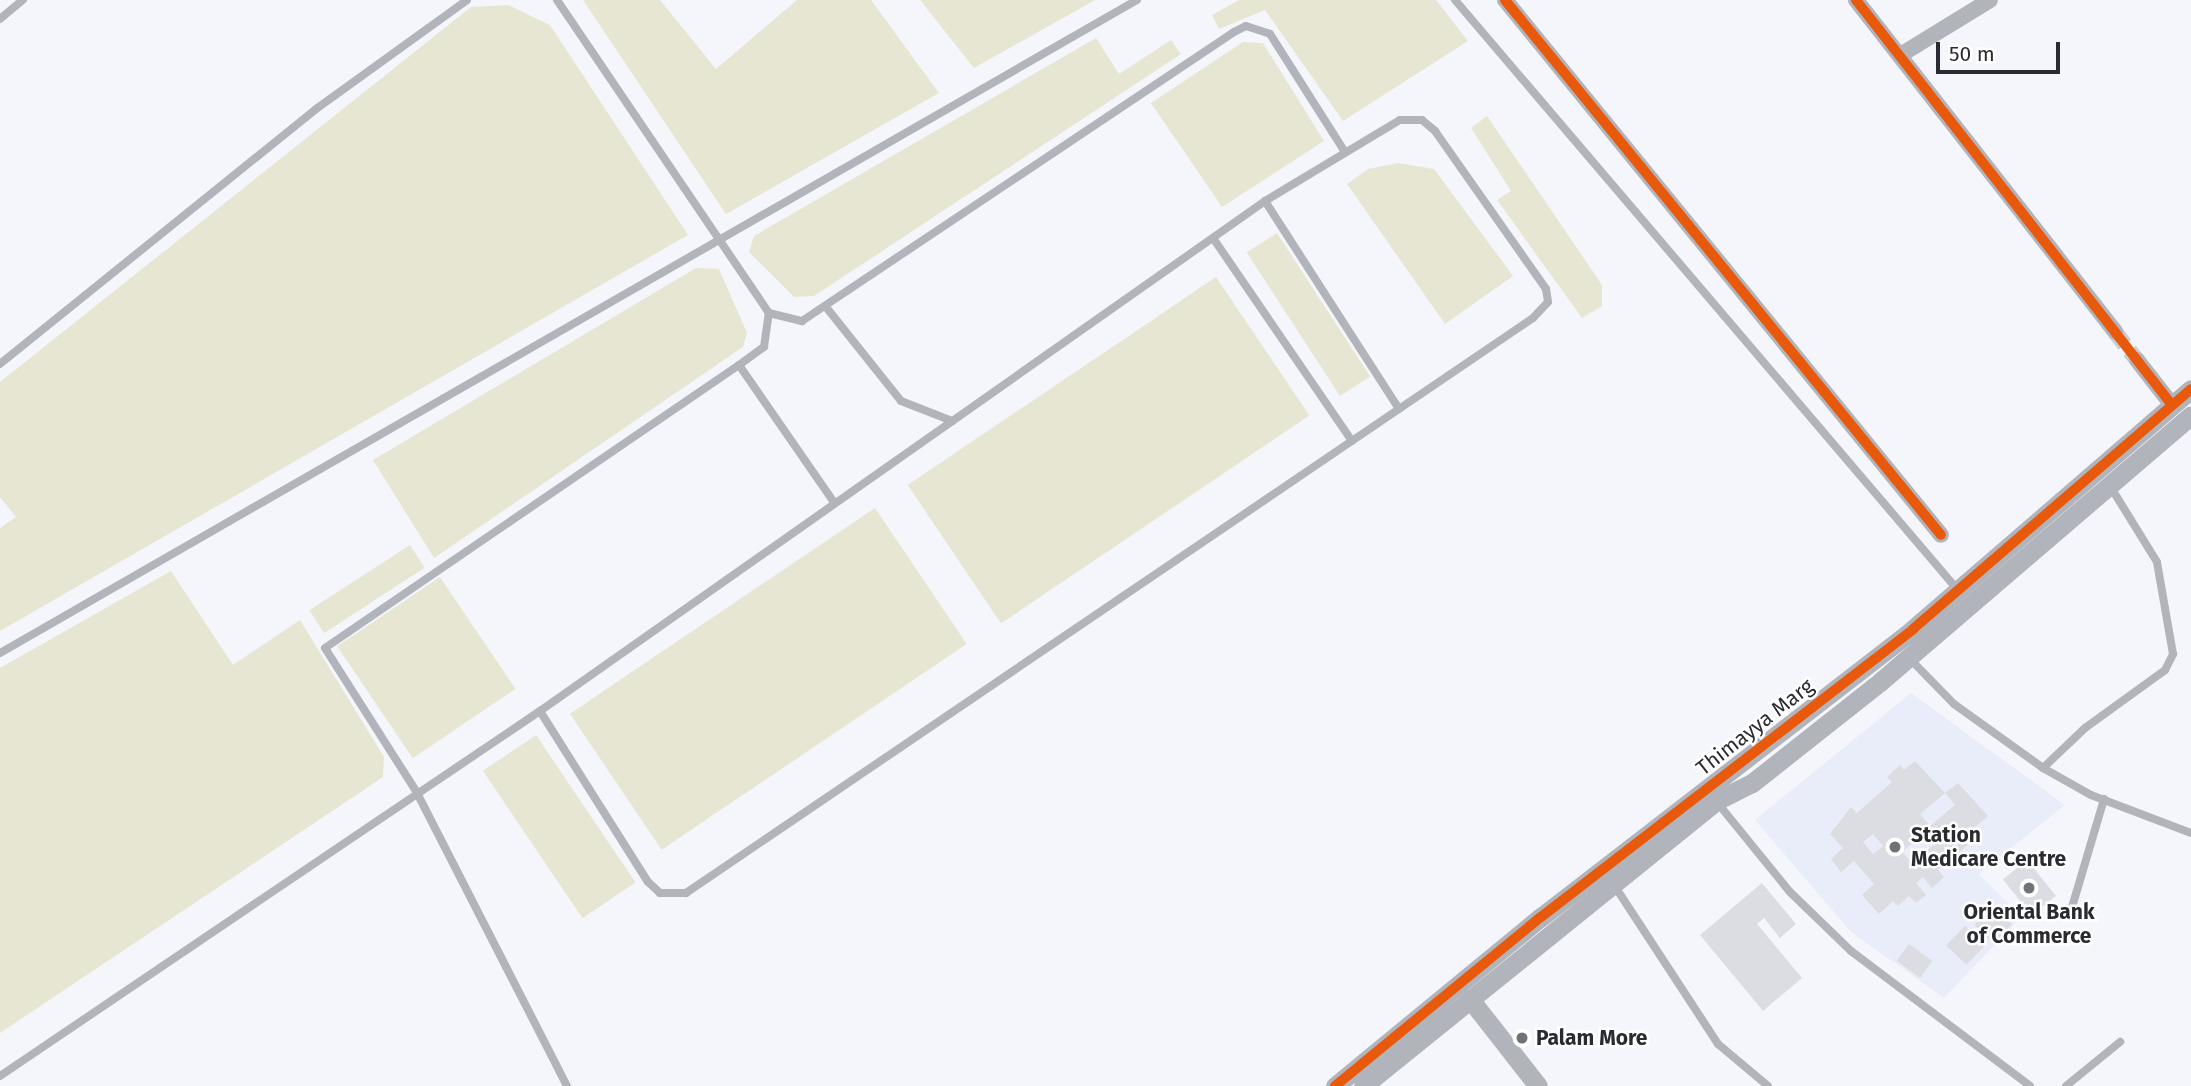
<!DOCTYPE html>
<style>
body{margin:0}
#map{position:relative;width:2191px;height:1086px;overflow:hidden;background:#f5f6fb;font-family:"Fira Sans",sans-serif}
div>[style]{position:absolute}
.built>*{inset:0;background:#e9ecf9}
.green>*{inset:0;background:#e6e6d2;transform-origin:0 0}
.building>*{inset:0;background:#dcdde2;transform-origin:0 0}
.minor-tunnel>*{height:16px;margin-top:-8px;transform-origin:0;background:repeating-linear-gradient(90deg,#cccdd2 0 16px,transparent 0 24px)}
.service>*{height:8px;margin:-4px;padding:0 4px;transform-origin:4px;border-radius:4px;background:#b2b4bb}
.minor>*{height:16px;margin:-8px;padding:0 8px;transform-origin:8px;border-radius:8px;background:#b2b4bb}
.tertiary>*{height:19px;margin:-9.5px;padding:0 9.5px;transform-origin:9.5px;border-radius:9.5px;background:#b2b4bb}
.cycleway>*{height:10px;margin:-5px;padding:0 5px;transform-origin:5px;border-radius:5px;background:#e8590c}
.dots>*{width:19px;height:19px;translate:-50% -50%;box-sizing:border-box;border:4px solid #fff;border-radius:50%}
span{translate:-50% -50%;white-space:nowrap;text-align:center;line-height:1.15;-webkit-text-stroke:5px #fff;paint-order:stroke}
.street-label{font-size:21px;color:#2a2b30}
.poi-label{font-size:21px;color:#2a2b30;font-weight:700}
.left{translate:0 -50%;text-align:left}
.scale{position:absolute;left:1936px;top:42px;width:124px;height:32px;box-sizing:border-box;border:4px solid #2a2b30;border-top:0;padding-left:9px;font-size:21px;line-height:24px;white-space:nowrap;color:#2a2b30;-webkit-text-stroke:5px #fff;paint-order:stroke}
</style>
<div id="map">
<div class="built">
<i style="clip-path:polygon(1911px 693px,2065px 805px,1979px 874px,2021px 917px,1944px 998px,1851px 932px,1755px 820px)"></i>
</div>
<div class="green">
<i style="clip-path:polygon(583px 0,660px 0,716px 69px,797px 0,871px 0,939px 93px,726px 214px)"></i>
<i style="clip-path:polygon(920px 0,1095px 0,974px 68px)"></i>
<i style="clip-path:polygon(1239px 0,1436px 0,1468px 41px,1343px 121px,1265px 10px,1219px 29px,1212px 15px)"></i>
<i style="clip-path:polygon(508px 5px,550px 25px,688px 235px,0 631px,0 528px,16px 517px,0 497px,0 382px,471px 7px)"></i>
<i style="clip-path:polygon(1096px 38px,1119px 74px,1171px 40px,1181px 54px,814px 296px,794px 297px,749px 252px,754px 236px)"></i>
<i style="clip-path:polygon(1243px 42px,1263px 43px,1324px 141px,1222px 207px,1151px 103px)"></i>
<i style="clip-path:polygon(1487px 116px,1602px 285px,1602px 306px,1582px 318px,1497px 200px,1511px 191px,1471px 128px)"></i>
<i style="clip-path:polygon(1398px 163px,1434px 169px,1513px 276px,1445px 324px,1347px 184px,1368px 169px)"></i>
<i style="left:1277px;top:233px;width:171px;height:36px;rotate:57deg"></i>
<i style="clip-path:polygon(696px 268px,719px 269px,747px 333px,743px 347px,434px 558px,373px 460px)"></i>
<i style="left:1216px;top:277px;width:167px;height:372px;rotate:56deg"></i>
<i style="left:875px;top:508px;width:164px;height:368px;rotate:56deg"></i>
<i style="left:410px;top:545px;width:27px;height:120px;rotate:57deg"></i>
<i style="clip-path:polygon(171px 571px,233px 665px,300px 620px,384px 757px,383px 777px,0 1033px,0 668px)"></i>
<i style="left:440px;top:577px;width:135px;height:124px;rotate:56deg"></i>
<i style="left:536px;top:735px;width:178px;height:64px;rotate:56deg"></i>
</div>
<div class="building">
<i style="clip-path:polygon(evenodd,1915px 761px,1945px 793px,1920px 814px,1930px 826px,1955px 805px,1945px 793px,1958px 783px,1988px 816px,1963px 838px,1969px 844px,1957px 854px,1952px 849px,1946px 854px,1951px 859px,1938px 870px,1944px 877px,1932px 888px,1923px 877px,1916px 883px,1926px 895px,1916px 903px,1909px 896px,1898px 906px,1893px 901px,1879px 914px,1862px 895px,1874px 884px,1854px 861px,1841px 872px,1831px 859px,1843px 848px,1830px 834px,1851px 807px,1857px 813px,1892px 782px,1887px 777px,1900px 765px,1904px 770px,1915px 761px,1926px 831px,1936px 843px,1912px 863px,1902px 852px,1926px 831px,1915px 761px,1873px 834px,1883px 846px,1873px 854px,1863px 842px,1873px 834px)"></i>
<i style="left:2027px;top:860px;width:46px;height:31px;rotate:51deg"></i>
<i style="clip-path:polygon(1762px 883px,1796px 924px,1780px 938px,1764px 918px,1757px 924px,1802px 978px,1763px 1011px,1700px 935px)"></i>
<i style="left:1992px;top:906px;width:27px;height:26px;rotate:42deg"></i>
<i style="left:1965px;top:926px;width:28px;height:27px;rotate:44deg"></i>
<i style="left:1909px;top:944px;width:29px;height:21px;rotate:36deg"></i>
</div>
<div class="minor-tunnel">
<i style="left:2115px;top:332px;width:36px;rotate:52deg"></i>
</div>
<div class="service">
<i style="left:557px;top:0;width:378px;rotate:55.9deg"></i>
<i style="left:1455px;top:0;width:774px;rotate:49.56deg"></i>
<i style="left:0;top:19px;width:30px;rotate:-40deg"></i>
<i style="left:1265px;top:201px;width:247px;rotate:57.2deg"></i>
<i style="left:1213px;top:238px;width:246px;rotate:55.6deg"></i>
<i style="left:826px;top:307px;width:120px;rotate:51.4deg"></i>
<i style="left:901px;top:401px;width:55px;rotate:21.4deg"></i>
<i style="left:0;top:364px;width:406px;rotate:-38.9deg"></i>
<i style="left:316px;top:109px;width:186px;rotate:-35.8deg"></i>
<i style="left:739px;top:365px;width:165px;rotate:55.3deg"></i>
<i style="left:0;top:653px;width:1311px;rotate:-29.87deg"></i>
<i style="left:1909px;top:658px;width:64px;rotate:45.6deg"></i>
<i style="left:1954px;top:704px;width:110px;rotate:35.7deg"></i>
<i style="left:2043px;top:768px;width:55px;rotate:29.4deg"></i>
<i style="left:2091px;top:795px;width:107px;rotate:20.8deg"></i>
<i style="left:2043px;top:768px;width:58px;rotate:-43.6deg"></i>
<i style="left:2085px;top:728px;width:99px;rotate:-35.9deg"></i>
<i style="left:2165px;top:670px;width:18px;rotate:-63deg"></i>
<i style="left:2173px;top:654px;width:93px;rotate:-99.9deg"></i>
<i style="left:2157px;top:562px;width:89px;rotate:-121.7deg"></i>
<i style="left:1716px;top:801px;width:117px;rotate:50.9deg"></i>
<i style="left:1790px;top:892px;width:85px;rotate:44deg"></i>
<i style="left:1851px;top:951px;width:224px;rotate:37deg"></i>
<i style="left:1614px;top:885px;width:190px;rotate:56.8deg"></i>
<i style="left:1718px;top:1044px;width:65px;rotate:40deg"></i>
<i style="left:2070px;top:914px;width:120px;rotate:-73.5deg"></i>
<i style="left:0;top:1076px;width:652px;rotate:-34.06deg"></i>
<i style="left:540px;top:711px;width:886px;rotate:-35.12deg"></i>
<i style="left:1265px;top:201px;width:157px;rotate:-31deg"></i>
<i style="left:1400px;top:120px;width:22px"></i>
<i style="left:1422px;top:120px;width:17px;rotate:40deg"></i>
<i style="left:1435px;top:131px;width:193px;rotate:54.9deg"></i>
<i style="left:1546px;top:289px;width:13px;rotate:81deg"></i>
<i style="left:1548px;top:302px;width:22px;rotate:133deg"></i>
<i style="left:1533px;top:318px;width:1024px;rotate:145.83deg"></i>
<i style="left:686px;top:893px;width:26px;rotate:180deg"></i>
<i style="left:660px;top:893px;width:16px;rotate:-137deg"></i>
<i style="left:648px;top:882px;width:202px;rotate:-122.3deg"></i>
<i style="left:567px;top:1086px;width:331px;rotate:-117.1deg"></i>
<i style="left:416px;top:791px;width:169px;rotate:-122.5deg"></i>
<i style="left:325px;top:648px;width:501px;rotate:-34.36deg"></i>
<i style="left:739px;top:365px;width:31px;rotate:-36deg"></i>
<i style="left:764px;top:347px;width:34px;rotate:-82deg"></i>
<i style="left:769px;top:313px;width:34px;rotate:14deg"></i>
<i style="left:802px;top:321px;width:520px;rotate:-33.78deg"></i>
<i style="left:1234px;top:32px;width:13px;rotate:-27deg"></i>
<i style="left:1246px;top:26px;width:25px;rotate:18deg"></i>
<i style="left:1270px;top:34px;width:140px;rotate:57.6deg"></i>
<i style="left:2066px;top:1086px;width:70px;rotate:-39.2deg"></i>
</div>
<div class="minor">
<i style="left:1505px;top:0;width:690px;rotate:50.82deg"></i>
<i style="left:1856px;top:0;width:421px;rotate:52deg"></i>
<i style="left:1902px;top:54px;width:103px;rotate:-31.5deg"></i>
<i style="left:2137px;top:360px;width:57px;rotate:52.1deg"></i>
</div>
<div class="tertiary">
<i style="left:1470px;top:999px;width:110px;rotate:52deg"></i>
<i style="left:1335px;top:1086px;width:266px;rotate:-39.4deg"></i>
<i style="left:1541px;top:917px;width:470px;rotate:-37.7deg"></i>
<i style="left:1913px;top:629px;width:367px;rotate:-40.8deg"></i>
<i style="left:1363px;top:1086px;width:454px;rotate:-38.9deg"></i>
<i style="left:1716px;top:801px;width:40px;rotate:-26.6deg"></i>
<i style="left:1752px;top:783px;width:164px;rotate:-38.3deg"></i>
<i style="left:1881px;top:681px;width:408px;rotate:-40.6deg"></i>
</div>
<div class="cycleway">
<i style="left:1505px;top:0;width:690px;rotate:50.82deg"></i>
<i style="left:1856px;top:0;width:514px;rotate:52.04deg"></i>
<i style="left:1335px;top:1086px;width:266px;rotate:-39.4deg"></i>
<i style="left:1541px;top:917px;width:470px;rotate:-37.7deg"></i>
<i style="left:1913px;top:629px;width:367px;rotate:-40.8deg"></i>
</div>
<div class="dots">
<i style="left:1895px;top:847px;background:#717277"></i>
<i style="left:2029px;top:888px;background:#717277"></i>
<i style="left:1522px;top:1038px;background:#717277"></i>
</div>
<div class="street-label">
<span style="left:1755px;top:727px;rotate:-38deg">Thimayya Marg</span>
</div>
<div class="poi-label">
<span class="left" style="left:1911px;top:847px">Station<br>Medicare Centre</span>
<span style="left:2029px;top:924px">Oriental Bank<br>of Commerce</span>
<span class="left" style="left:1536px;top:1038px">Palam More</span>
</div>
<div class="scale">50 m</div>
</div>
